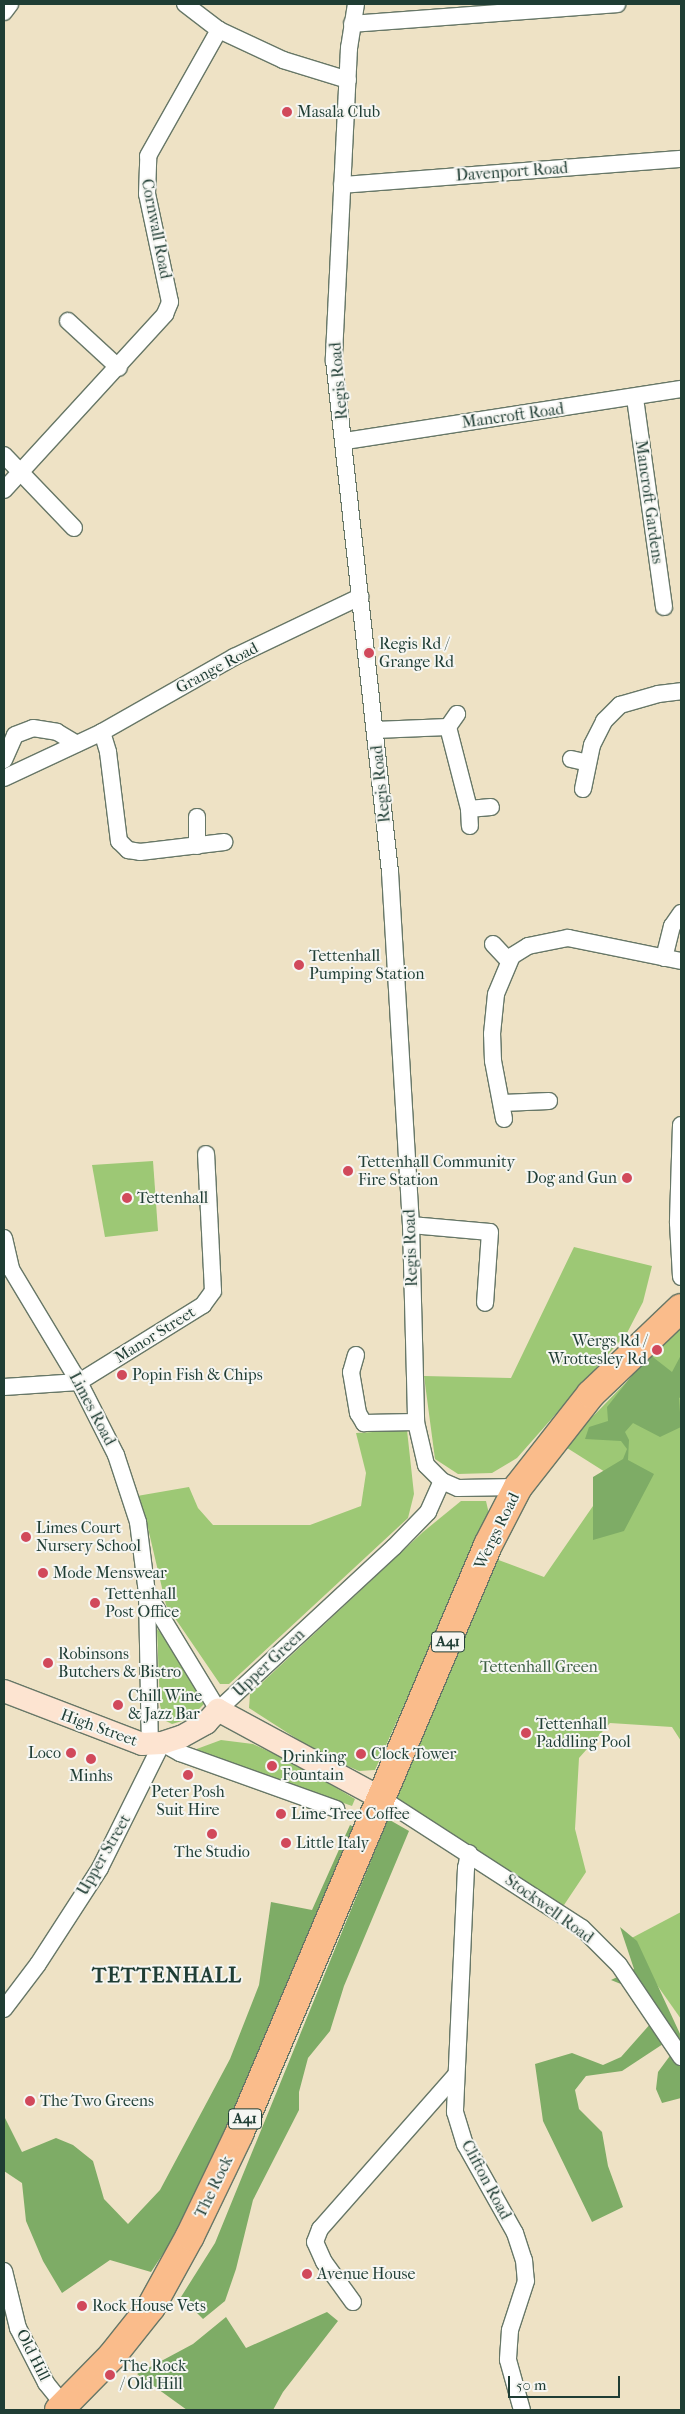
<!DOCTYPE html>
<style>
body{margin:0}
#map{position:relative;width:685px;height:2414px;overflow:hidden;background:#eee2c5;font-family:"IM FELL French Canon",serif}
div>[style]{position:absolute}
.green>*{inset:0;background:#9dc875}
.forest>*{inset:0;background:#7eac66}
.roads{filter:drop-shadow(1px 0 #677767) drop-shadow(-1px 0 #677767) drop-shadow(0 1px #677767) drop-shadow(0 -1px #677767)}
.street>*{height:16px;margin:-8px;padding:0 8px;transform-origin:8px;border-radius:8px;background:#fff}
.secondary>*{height:22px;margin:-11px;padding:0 11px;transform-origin:11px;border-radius:11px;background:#fde4d1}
.highway>*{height:28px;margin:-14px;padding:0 14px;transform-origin:14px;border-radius:14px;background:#fabc8b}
.dots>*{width:14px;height:14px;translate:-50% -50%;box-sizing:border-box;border:2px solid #f6f6f2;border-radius:50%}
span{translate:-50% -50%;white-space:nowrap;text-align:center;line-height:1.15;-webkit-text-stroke:4px #f6f6f2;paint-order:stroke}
.shield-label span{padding:1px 4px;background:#f6f6f2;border:1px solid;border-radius:4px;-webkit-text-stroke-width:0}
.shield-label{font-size:15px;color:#1f3d34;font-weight:700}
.poi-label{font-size:16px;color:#1f3d34}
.left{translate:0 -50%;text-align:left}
.right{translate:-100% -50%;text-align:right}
.street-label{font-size:16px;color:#1f3d34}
.park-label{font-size:16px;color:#3e6044}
.district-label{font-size:21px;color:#1f3d34;font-weight:700;letter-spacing:1px}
.frame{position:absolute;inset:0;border:5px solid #1f3d34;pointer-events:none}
.scale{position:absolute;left:508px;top:2376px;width:112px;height:22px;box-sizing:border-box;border:2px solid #1f3d34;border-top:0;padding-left:6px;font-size:15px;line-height:18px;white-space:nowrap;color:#1f3d34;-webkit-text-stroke:4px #f6f6f2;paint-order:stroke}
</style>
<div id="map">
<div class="green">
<i style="clip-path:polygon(153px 1161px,158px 1231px,105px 1237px,92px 1165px)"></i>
<i style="clip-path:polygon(574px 1247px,652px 1266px,643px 1302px,627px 1333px,517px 1458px,492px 1473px,458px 1474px,435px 1459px,424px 1376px,511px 1378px)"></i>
<i style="clip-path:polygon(681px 1326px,681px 1741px,672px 1727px,610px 1723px,579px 1758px,575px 1829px,586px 1872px,560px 1911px,389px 1797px,493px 1558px,544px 1577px,613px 1477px,564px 1446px)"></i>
<i style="clip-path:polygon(407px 1430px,414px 1494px,408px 1518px,229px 1684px,220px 1684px,166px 1605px,147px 1524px,137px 1496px,189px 1487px,198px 1508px,213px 1525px,310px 1525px,361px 1506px,366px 1473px,356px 1433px)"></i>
<i style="clip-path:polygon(461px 1501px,486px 1501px,489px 1514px,375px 1770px,359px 1771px,322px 1755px,249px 1708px,250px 1694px,423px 1532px)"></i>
<i style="clip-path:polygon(157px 1629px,174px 1645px,207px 1701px,189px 1719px,172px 1724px,164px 1720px,160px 1705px)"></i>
<i style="clip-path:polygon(221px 1740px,253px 1744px,294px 1763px,355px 1799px,352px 1806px,194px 1750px)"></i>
<i style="clip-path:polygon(681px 1912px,681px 2019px,626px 1941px)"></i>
</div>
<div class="forest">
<i style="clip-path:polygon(649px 1354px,672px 1372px,681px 1355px,681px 1397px,679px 1398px,681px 1427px,660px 1437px,633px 1423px,625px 1432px,629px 1440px,628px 1460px,654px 1474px,624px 1531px,593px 1540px,593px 1477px,623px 1459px,627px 1449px,621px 1441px,585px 1439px,589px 1427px,608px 1421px,607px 1407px)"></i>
<i style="clip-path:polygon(388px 1819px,409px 1831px,344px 1986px,330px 2031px,308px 2058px,299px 2092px,299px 2110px,253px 2200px,236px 2269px,225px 2301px,203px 2319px,181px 2297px,215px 2243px)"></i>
<i style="clip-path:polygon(350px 1825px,360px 1830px,198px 2201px,151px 2272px,110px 2260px,62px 2293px,43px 2261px,26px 2221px,22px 2183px,4px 2171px,4px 2116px,22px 2152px,56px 2138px,73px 2145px,93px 2161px,104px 2199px,128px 2224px,160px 2190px,230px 2059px,259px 1985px,271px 1902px,312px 1910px)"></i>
<i style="clip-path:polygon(620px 1927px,637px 1941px,681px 2036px,681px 2098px,662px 2103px,656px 2089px,658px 2072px,672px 2053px,663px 2044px,622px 2071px,586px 2076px,575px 2090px,579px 2109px,602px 2132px,608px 2166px,623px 2207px,592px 2222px,543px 2121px,535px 2064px,572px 2053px,603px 2065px,621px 2057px,652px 2022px,638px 1991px,611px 1980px,634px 1969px)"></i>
<i style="clip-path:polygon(327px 2312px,338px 2321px,283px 2392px,273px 2410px,187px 2410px,137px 2374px,193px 2344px,226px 2317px,246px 2348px)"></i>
</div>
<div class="roads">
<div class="street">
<i style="left:185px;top:4px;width:43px;rotate:37.4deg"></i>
<i style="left:219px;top:30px;width:71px;rotate:25.1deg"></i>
<i style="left:283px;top:60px;width:68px;rotate:17.1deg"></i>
<i style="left:356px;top:4px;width:45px;rotate:99deg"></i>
<i style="left:349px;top:48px;width:312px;rotate:92.8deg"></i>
<i style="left:334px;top:360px;width:515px;rotate:83.76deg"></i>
<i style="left:390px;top:872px;width:354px;rotate:86.6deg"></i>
<i style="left:411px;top:1225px;width:197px;rotate:88.5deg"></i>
<i style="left:416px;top:1422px;width:44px;rotate:76.9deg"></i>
<i style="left:426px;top:1465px;width:23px;rotate:45deg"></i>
<i style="left:442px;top:1481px;width:17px;rotate:24deg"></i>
<i style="left:458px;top:1488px;width:60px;rotate:-1deg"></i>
<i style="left:4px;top:12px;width:10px;rotate:-53deg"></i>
<i style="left:352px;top:24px;width:266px;rotate:-4.3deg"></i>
<i style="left:342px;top:185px;width:340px;rotate:-4.4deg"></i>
<i style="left:68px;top:321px;width:69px;rotate:42.7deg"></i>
<i style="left:635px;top:398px;width:211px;rotate:82.1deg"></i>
<i style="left:345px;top:441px;width:340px;rotate:-8.8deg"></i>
<i style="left:4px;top:455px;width:101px;rotate:46.2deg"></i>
<i style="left:4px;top:490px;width:239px;rotate:-47.5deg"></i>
<i style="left:165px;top:314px;width:13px;rotate:-67deg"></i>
<i style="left:170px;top:302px;width:110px;rotate:-102deg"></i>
<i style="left:147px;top:194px;width:38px;rotate:-88deg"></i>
<i style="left:148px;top:156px;width:145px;rotate:-60.6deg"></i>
<i style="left:448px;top:727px;width:85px;rotate:75.6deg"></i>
<i style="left:469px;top:809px;width:17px;rotate:87deg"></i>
<i style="left:375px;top:730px;width:73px;rotate:-2.4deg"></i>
<i style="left:448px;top:727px;width:16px;rotate:-55deg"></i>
<i style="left:102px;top:732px;width:21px;rotate:73deg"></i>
<i style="left:108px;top:752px;width:90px;rotate:83deg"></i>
<i style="left:119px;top:841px;width:13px;rotate:45deg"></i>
<i style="left:128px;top:850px;width:12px;rotate:9deg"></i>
<i style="left:140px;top:852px;width:85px;rotate:-6.8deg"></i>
<i style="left:571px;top:759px;width:17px;rotate:13deg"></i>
<i style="left:4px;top:760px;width:27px;rotate:-66deg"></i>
<i style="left:15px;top:735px;width:19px;rotate:-21deg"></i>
<i style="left:33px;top:728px;width:24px;rotate:9deg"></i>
<i style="left:57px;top:732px;width:23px;rotate:31deg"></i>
<i style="left:4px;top:778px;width:108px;rotate:-25.1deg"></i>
<i style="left:102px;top:732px;width:152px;rotate:-29.6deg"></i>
<i style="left:234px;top:657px;width:140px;rotate:-25.5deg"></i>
<i style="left:583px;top:789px;width:45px;rotate:-78.4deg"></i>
<i style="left:592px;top:745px;width:27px;rotate:-63deg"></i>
<i style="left:604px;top:721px;width:23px;rotate:-45deg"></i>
<i style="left:620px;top:705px;width:40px;rotate:-16deg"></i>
<i style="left:658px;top:694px;width:23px;rotate:-7deg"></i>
<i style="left:469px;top:809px;width:22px;rotate:-5deg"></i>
<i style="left:197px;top:846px;width:29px;rotate:-90deg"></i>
<i style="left:493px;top:944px;width:23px;rotate:47deg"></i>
<i style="left:664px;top:958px;width:33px;rotate:-76deg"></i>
<i style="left:672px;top:926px;width:16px;rotate:-55deg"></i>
<i style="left:503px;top:1103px;width:46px;rotate:-2.5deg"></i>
<i style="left:504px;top:1119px;width:59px;rotate:-100.7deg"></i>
<i style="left:493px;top:1061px;width:27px;rotate:-92deg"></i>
<i style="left:492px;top:1034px;width:40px;rotate:-84.3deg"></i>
<i style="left:496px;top:994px;width:41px;rotate:-67.2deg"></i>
<i style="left:512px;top:956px;width:19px;rotate:-32deg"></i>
<i style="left:528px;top:946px;width:41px;rotate:-11.3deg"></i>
<i style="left:568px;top:938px;width:115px;rotate:11.5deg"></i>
<i style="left:681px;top:1125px;width:98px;rotate:91.8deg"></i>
<i style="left:678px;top:1223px;width:54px;rotate:86.8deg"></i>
<i style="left:411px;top:1225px;width:79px;rotate:5.1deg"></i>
<i style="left:490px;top:1232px;width:71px;rotate:94deg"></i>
<i style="left:4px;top:1238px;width:32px;rotate:77deg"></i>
<i style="left:11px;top:1269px;width:132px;rotate:59deg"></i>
<i style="left:79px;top:1382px;width:82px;rotate:63.1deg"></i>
<i style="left:116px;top:1455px;width:71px;rotate:71.8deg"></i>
<i style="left:138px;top:1522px;width:72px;rotate:82.8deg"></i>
<i style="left:147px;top:1593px;width:151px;rotate:88.9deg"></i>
<i style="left:356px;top:1355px;width:18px;rotate:106deg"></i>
<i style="left:351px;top:1372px;width:42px;rotate:80.3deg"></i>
<i style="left:358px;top:1413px;width:12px;rotate:59deg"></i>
<i style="left:364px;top:1423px;width:52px;rotate:-1.1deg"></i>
<i style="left:4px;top:1387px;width:75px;rotate:-3.8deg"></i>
<i style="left:79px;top:1382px;width:146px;rotate:-31.8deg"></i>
<i style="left:203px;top:1305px;width:17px;rotate:-54deg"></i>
<i style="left:213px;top:1291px;width:137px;rotate:-92.9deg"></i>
<i style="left:147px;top:1593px;width:137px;rotate:58.7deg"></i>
<i style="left:218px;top:1710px;width:240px;rotate:-42.8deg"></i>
<i style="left:394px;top:1547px;width:49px;rotate:-45.8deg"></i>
<i style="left:428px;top:1512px;width:34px;rotate:-66deg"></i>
<i style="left:381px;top:1798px;width:239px;rotate:32.9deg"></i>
<i style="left:582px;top:1928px;width:52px;rotate:45deg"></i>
<i style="left:619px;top:1965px;width:111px;rotate:56deg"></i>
<i style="left:469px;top:1853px;width:15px;rotate:101deg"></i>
<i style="left:466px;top:1868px;width:244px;rotate:92.6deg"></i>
<i style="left:455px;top:2112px;width:34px;rotate:73deg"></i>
<i style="left:465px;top:2144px;width:102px;rotate:60.7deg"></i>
<i style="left:515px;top:2233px;width:28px;rotate:72deg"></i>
<i style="left:524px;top:2260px;width:21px;rotate:85deg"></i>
<i style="left:526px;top:2281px;width:52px;rotate:108.1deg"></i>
<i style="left:510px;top:2330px;width:30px;rotate:94deg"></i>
<i style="left:508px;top:2360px;width:52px;rotate:74.4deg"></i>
<i style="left:4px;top:2009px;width:56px;rotate:-52.9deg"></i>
<i style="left:38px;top:1964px;width:114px;rotate:-57.1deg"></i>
<i style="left:100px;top:1868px;width:140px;rotate:-63.6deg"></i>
<i style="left:162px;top:1743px;width:21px;rotate:29deg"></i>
<i style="left:180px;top:1753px;width:166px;rotate:19.7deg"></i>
<i style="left:4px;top:2271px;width:59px;rotate:76.2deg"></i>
<i style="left:18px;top:2328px;width:62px;rotate:63deg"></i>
<i style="left:46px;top:2383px;width:35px;rotate:51deg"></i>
<i style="left:353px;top:2302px;width:49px;rotate:-125.9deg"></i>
<i style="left:324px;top:2262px;width:22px;rotate:-114deg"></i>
<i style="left:315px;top:2242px;width:14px;rotate:-69deg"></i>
<i style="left:320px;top:2229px;width:205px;rotate:-48.6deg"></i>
</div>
<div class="secondary">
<i style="left:4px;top:1691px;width:148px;rotate:21deg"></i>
<i style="left:142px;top:1744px;width:20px;rotate:-3deg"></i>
<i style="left:162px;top:1743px;width:20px;rotate:-18deg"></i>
<i style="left:181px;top:1737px;width:29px;rotate:-29deg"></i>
<i style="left:206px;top:1723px;width:18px;rotate:-47deg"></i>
<i style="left:218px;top:1710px;width:185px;rotate:28.4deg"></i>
</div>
<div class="highway">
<i style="left:59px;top:2410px;width:76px;rotate:-45.5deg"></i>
<i style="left:112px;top:2356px;width:63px;rotate:-51.5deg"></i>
<i style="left:151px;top:2307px;width:81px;rotate:-61.2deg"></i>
<i style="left:190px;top:2236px;width:113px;rotate:-64.3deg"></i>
<i style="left:239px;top:2134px;width:639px;rotate:-67.08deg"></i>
<i style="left:488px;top:1545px;width:65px;rotate:-62.7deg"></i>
<i style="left:518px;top:1487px;width:118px;rotate:-51.9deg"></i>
<i style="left:591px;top:1394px;width:124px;rotate:-43.7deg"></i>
</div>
</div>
<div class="dots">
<i style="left:287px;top:112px;background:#d1495b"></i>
<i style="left:369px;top:653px;background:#d1495b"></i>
<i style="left:299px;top:965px;background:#d1495b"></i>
<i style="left:348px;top:1171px;background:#d1495b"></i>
<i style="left:627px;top:1178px;background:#d1495b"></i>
<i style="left:127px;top:1198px;background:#d1495b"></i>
<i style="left:657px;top:1350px;background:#d1495b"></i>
<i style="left:122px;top:1375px;background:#d1495b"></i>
<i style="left:26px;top:1537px;background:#d1495b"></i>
<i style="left:43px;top:1573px;background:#d1495b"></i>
<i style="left:95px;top:1603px;background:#d1495b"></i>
<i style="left:48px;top:1663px;background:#d1495b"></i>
<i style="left:118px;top:1705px;background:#d1495b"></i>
<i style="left:526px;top:1733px;background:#d1495b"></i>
<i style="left:71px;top:1753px;background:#d1495b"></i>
<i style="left:361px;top:1754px;background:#d1495b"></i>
<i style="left:91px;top:1759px;background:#d1495b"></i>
<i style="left:272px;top:1766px;background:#d1495b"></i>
<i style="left:188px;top:1775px;background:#d1495b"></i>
<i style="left:281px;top:1814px;background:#d1495b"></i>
<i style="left:212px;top:1834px;background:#d1495b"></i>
<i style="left:286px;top:1843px;background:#d1495b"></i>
<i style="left:30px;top:2101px;background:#d1495b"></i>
<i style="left:307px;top:2274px;background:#d1495b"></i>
<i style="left:82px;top:2306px;background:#d1495b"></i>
<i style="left:110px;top:2375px;background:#d1495b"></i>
</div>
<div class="shield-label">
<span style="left:448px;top:1642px">A41</span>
<span style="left:245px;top:2119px">A41</span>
</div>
<div class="poi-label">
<span class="left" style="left:297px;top:112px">Masala Club</span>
<span class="left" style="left:379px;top:653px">Regis Rd /<br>Grange Rd</span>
<span class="left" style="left:309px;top:965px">Tettenhall<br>Pumping Station</span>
<span class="left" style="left:358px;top:1171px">Tettenhall Community<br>Fire Station</span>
<span class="right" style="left:617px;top:1178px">Dog and Gun</span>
<span class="left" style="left:137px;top:1198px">Tettenhall</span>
<span class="right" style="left:647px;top:1350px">Wergs Rd /<br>Wrottesley Rd</span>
<span class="left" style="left:132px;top:1375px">Popin Fish &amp; Chips</span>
<span class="left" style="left:36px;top:1537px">Limes Court<br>Nursery School</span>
<span class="left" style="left:53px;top:1573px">Mode Menswear</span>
<span class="left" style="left:105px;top:1603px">Tettenhall<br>Post Office</span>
<span class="left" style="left:58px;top:1663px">Robinsons<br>Butchers &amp; Bistro</span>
<span class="left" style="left:128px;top:1705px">Chill Wine<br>&amp; Jazz Bar</span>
<span class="left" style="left:536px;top:1733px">Tettenhall<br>Paddling Pool</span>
<span class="right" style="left:61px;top:1753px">Loco</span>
<span class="left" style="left:371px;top:1754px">Clock Tower</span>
<span class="left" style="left:282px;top:1766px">Drinking<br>Fountain</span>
<span style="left:91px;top:1776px">Minhs</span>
<span style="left:188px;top:1801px">Peter Posh<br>Suit Hire</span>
<span class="left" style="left:291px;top:1814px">Lime Tree Coffee</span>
<span class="left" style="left:296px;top:1843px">Little Italy</span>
<span style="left:212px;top:1852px">The Studio</span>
<span class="left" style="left:40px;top:2101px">The Two Greens</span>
<span class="left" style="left:317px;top:2274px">Avenue House</span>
<span class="left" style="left:92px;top:2306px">Rock House Vets</span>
<span class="left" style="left:120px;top:2375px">The Rock<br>/ Old Hill</span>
</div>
<div class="street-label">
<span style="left:512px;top:172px;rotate:-4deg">Davenport Road</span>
<span style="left:156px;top:229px;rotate:79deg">Cornwall Road</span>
<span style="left:339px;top:381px;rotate:-95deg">Regis Road</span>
<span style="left:513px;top:416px;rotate:-8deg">Mancroft Road</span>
<span style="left:649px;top:502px;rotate:82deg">Mancroft Gardens</span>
<span style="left:217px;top:668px;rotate:-28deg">Grange Road</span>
<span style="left:381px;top:784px;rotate:-96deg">Regis Road</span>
<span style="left:411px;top:1248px;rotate:-92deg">Regis Road</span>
<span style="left:155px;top:1335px;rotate:-32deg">Manor Street</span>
<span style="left:92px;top:1409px;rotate:62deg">Limes Road</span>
<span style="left:497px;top:1531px;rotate:-64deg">Wergs Road</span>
<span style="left:269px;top:1663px;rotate:-43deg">Upper Green</span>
<span style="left:99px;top:1728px;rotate:20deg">High Street</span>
<span style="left:104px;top:1855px;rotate:-60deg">Upper Street</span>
<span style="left:549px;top:1909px;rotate:36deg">Stockwell Road</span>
<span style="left:486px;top:2180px;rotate:62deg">Clifton Road</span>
<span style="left:214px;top:2187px;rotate:-64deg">The Rock</span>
<span style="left:33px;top:2355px;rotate:63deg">Old Hill</span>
</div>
<div class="park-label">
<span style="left:539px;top:1667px">Tettenhall Green</span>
</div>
<div class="district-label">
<span style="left:167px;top:1975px">TETTENHALL</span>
</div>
<div class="frame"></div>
<div class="scale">50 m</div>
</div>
